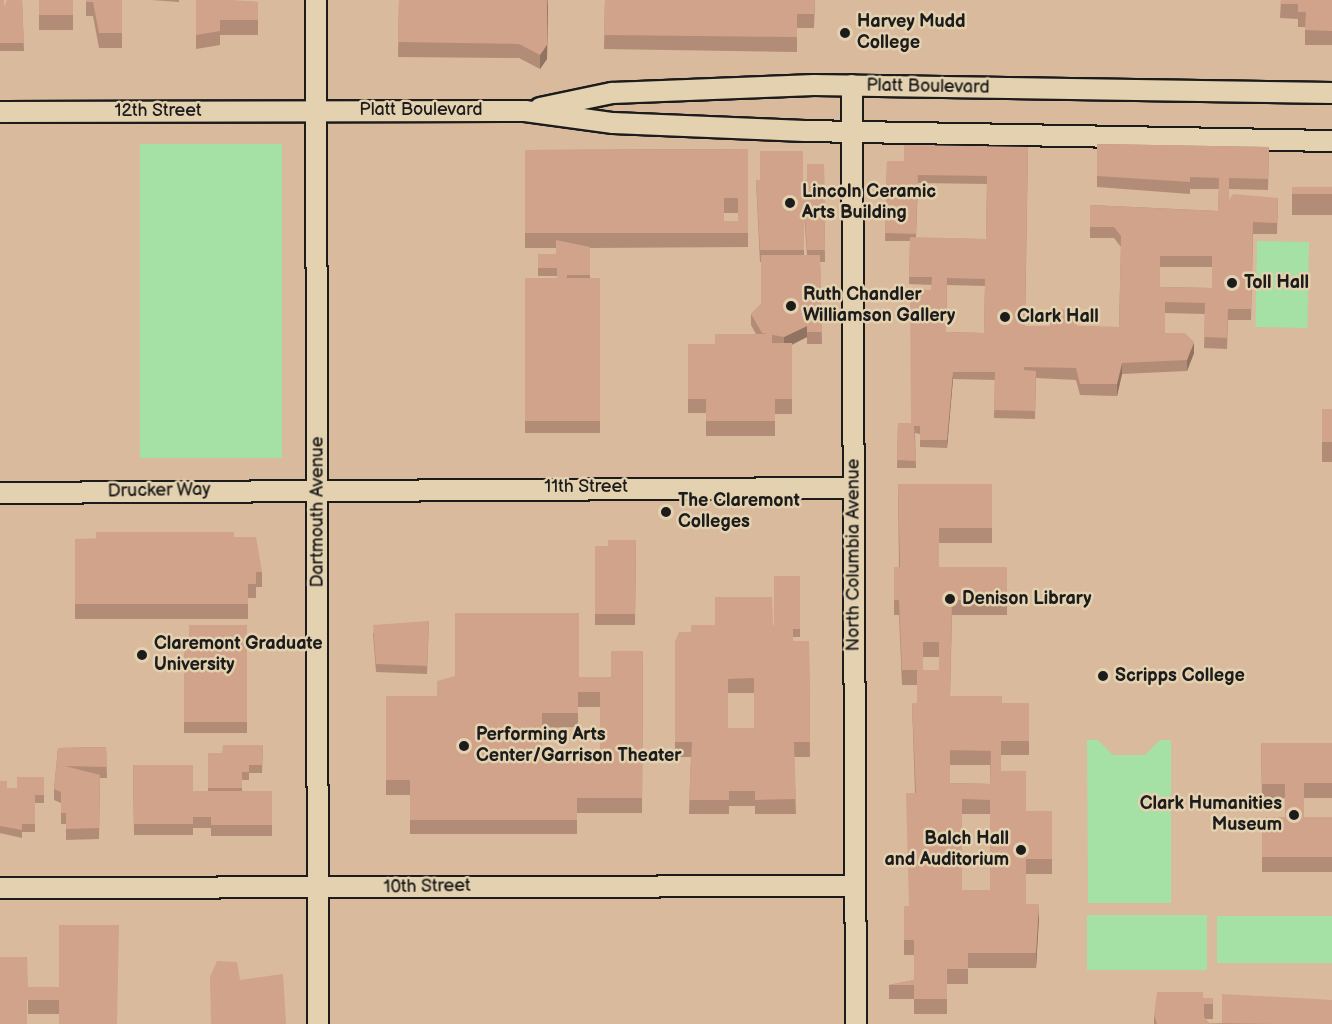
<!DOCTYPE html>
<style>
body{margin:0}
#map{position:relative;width:1332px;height:1024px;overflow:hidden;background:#e3c8a8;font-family:"Balsamiq Sans",sans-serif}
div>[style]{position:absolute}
.built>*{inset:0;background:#d9ba9c;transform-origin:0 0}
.green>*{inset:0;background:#a5e0a5;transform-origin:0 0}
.roads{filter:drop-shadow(2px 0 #1c1c1c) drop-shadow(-2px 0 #1c1c1c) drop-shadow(0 2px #1c1c1c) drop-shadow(0 -2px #1c1c1c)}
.street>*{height:20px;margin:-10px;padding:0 10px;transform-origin:10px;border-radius:10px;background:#e3d1af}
.wall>*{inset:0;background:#b38c77;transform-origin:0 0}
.shaded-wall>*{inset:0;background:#927261}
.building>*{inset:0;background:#d0a38a;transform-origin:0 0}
.dots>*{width:16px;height:16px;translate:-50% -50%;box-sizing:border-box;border:3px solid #e3d1af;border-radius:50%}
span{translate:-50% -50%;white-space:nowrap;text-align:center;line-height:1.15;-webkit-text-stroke:5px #e3d1af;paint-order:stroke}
.poi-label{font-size:18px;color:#1c1c1c;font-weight:700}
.left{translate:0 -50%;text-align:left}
.right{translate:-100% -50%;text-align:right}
.street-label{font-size:18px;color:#1c1c1c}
</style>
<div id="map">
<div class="built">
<i style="left:0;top:0;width:1332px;height:1024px"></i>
</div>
<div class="green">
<i style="left:282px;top:144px;width:314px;height:142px;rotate:90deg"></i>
<i style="left:1257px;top:241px;width:52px;height:86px;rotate:1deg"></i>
<i style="clip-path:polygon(1087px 740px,1098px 740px,1113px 755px,1145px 755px,1160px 740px,1171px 740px,1171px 903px,1088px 903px)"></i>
<i style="left:1207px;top:915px;width:55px;height:120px;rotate:90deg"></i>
<i style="left:1217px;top:916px;width:115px;height:47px"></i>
</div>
<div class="roads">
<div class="street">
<i style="left:316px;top:0;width:1024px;rotate:89.89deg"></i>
<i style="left:852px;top:85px;width:939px;rotate:89.76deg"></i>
<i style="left:540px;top:108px;width:74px;rotate:-11.8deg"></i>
<i style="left:612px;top:93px;width:202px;rotate:-2.3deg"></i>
<i style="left:814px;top:85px;width:518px;rotate:0.88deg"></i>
<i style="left:0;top:112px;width:525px;rotate:-0.11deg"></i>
<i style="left:525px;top:111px;width:89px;rotate:7.8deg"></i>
<i style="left:613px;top:123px;width:192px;rotate:2.4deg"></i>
<i style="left:805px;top:131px;width:527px;rotate:1.09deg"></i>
<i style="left:0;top:493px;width:854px;rotate:-0.34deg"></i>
<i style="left:0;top:888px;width:854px;rotate:-0.13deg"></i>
</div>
</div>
<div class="wall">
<i style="clip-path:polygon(0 0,4px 7px,22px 0,24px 51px,0 51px)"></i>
<i style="left:39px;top:0;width:34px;height:30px"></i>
<i style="clip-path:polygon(86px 0,122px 0,122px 48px,99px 48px,93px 16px,86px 16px)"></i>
<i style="clip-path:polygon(152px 0,179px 0,179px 2px)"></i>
<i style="clip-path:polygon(196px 0,258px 2px,258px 35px,220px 35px,220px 45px,196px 49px)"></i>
<i style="clip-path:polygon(399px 0,548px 0,547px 59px,540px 69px,519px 58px,398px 57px)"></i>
<i style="clip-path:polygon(605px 0,815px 0,814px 28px,797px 28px,797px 52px,604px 49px)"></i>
<i style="clip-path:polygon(1281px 0,1332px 0,1332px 45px,1305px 45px,1305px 27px,1298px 27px,1298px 19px,1280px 18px)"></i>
<i style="clip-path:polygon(evenodd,1097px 144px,1269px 147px,1268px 190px,1229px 189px,1229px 200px,1278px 198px,1277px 234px,1253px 234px,1251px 320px,1228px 320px,1227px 349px,1204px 348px,1205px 314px,1165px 313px,1165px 333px,1194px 353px,1187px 371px,1122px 374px,1117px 396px,1080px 395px,1076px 380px,1036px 378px,1035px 419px,994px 418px,995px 380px,953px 379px,947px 448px,920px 447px,920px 434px,915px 433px,916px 468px,897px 468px,898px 423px,911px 423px,932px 285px,909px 284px,910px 241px,885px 241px,887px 161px,904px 161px,1028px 147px,1025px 326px,1119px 327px,1121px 247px,1114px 238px,1090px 238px,1090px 205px,1218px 211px,1219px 189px,1190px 189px,1190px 194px,1097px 187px,1097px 144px,918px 183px,987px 184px,986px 239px,916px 238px,918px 183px,1097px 144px,1160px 267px,1212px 267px,1212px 288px,1160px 287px,1160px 267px,1097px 144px,947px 285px,985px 286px,984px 333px,946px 332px,947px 285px)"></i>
<i style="clip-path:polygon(evenodd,748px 149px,748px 247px,590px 248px,590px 278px,600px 278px,600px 433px,525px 433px,525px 278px,557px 278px,557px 276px,538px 276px,538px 254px,556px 254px,556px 248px,525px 248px,525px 150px,748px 149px,724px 213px,738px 213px,738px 221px,724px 221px,724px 213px)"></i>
<i style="clip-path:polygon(evenodd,824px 164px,825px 262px,820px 262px,822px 344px,807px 344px,807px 337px,792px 345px,792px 414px,775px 414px,775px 436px,706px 436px,706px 413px,688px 413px,688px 344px,715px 344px,756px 334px,751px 325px,751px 314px,761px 304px,761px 262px,760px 262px,756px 180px,807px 180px,824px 164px,804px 214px,807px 255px,804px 255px,804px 214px)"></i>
<i style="left:1292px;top:187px;width:40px;height:28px"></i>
<i style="left:1322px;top:409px;width:10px;height:53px"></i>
<i style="clip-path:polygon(evenodd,898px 484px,992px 484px,992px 543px,939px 543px,939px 567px,1007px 567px,1007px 615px,952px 615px,950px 696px,1002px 703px,1029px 703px,1029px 755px,1001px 755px,1001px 771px,1026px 811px,1052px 811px,1052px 874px,1026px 874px,1026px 904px,1039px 918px,1036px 968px,968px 968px,968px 984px,947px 984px,947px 1014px,914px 1014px,914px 999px,889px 999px,889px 985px,914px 980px,914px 955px,904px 955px,904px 906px,909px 906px,915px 793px,912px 703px,917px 703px,917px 685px,902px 685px,899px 615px,894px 615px,894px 567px,899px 567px,898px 484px,923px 657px,939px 657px,939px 670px,923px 670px,923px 657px,898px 484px,950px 765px,990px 765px,990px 784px,950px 783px,950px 765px,898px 484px,962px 814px,990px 814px,990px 890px,962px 890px,962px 814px)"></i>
<i style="clip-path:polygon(234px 537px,262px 572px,262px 587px,256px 587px,256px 598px,248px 598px,248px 619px,75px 619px,75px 539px)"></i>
<i style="clip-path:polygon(636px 540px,635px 625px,595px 625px,595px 546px,608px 546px)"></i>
<i style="clip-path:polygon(evenodd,800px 576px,800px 637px,793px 637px,793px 641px,809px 641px,810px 757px,794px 757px,796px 814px,755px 814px,755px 806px,729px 806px,729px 814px,689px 814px,691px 757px,675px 757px,675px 642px,691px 632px,715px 625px,774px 625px,800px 576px,728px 693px,754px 693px,754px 728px,728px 728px,728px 693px)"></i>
<i style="clip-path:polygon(429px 621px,427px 674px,376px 672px,373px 633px)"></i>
<i style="clip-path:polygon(247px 625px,247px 733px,184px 733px,184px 640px,189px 640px)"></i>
<i style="clip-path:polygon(evenodd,643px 651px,642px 813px,577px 813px,577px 834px,410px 834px,410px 795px,386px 795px,386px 696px,437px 696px,579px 677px,611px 677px,643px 651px,578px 707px,600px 707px,600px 751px,542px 751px,542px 728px,578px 727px,578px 707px)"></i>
<i style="clip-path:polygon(1261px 743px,1332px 743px,1332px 798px,1304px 798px,1304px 817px,1332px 817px,1332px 872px,1262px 872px,1262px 817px,1285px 817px,1285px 798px,1262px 799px)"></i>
<i style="clip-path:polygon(263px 745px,262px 773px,249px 773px,249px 780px,242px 780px,242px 791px,272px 791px,272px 836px,211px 836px,211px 828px,193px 828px,193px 835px,134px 835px,133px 765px,193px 791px,208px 791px,208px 753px,222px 753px)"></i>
<i style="clip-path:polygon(106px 747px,107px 778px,100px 778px,99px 839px,66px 840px,66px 824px,61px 824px,61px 803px,54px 800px,54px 789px,58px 748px)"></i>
<i style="clip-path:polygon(44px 777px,44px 803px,35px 803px,35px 832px,22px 832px,22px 838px,0 833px,0 781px,7px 788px,17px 788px)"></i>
<i style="left:28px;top:987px;width:31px;height:27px"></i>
<i style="clip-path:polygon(1203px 998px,1213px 998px,1213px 1019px,1205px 1019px,1209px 1023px,1332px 1024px,1154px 1024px,1154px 1015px)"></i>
</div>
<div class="shaded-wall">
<i style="clip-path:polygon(548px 0,547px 59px,540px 69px,540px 55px)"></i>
<i style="clip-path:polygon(807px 326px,807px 337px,784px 348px,784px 337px)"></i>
<i style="clip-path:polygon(1194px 342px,1194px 353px,1187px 371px,1187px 360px)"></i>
<i style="clip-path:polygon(1122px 363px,1122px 374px,1117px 396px,1117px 384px)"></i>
<i style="clip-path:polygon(953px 372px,953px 379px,947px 448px,947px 440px)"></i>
<i style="clip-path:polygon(1039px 904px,1039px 918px,1036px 968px,1036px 953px)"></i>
</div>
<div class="building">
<i style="clip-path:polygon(0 0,4px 0,4px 7px,7px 0,22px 0,24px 43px,0 43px)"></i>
<i style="left:39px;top:0;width:34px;height:15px"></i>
<i style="clip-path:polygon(86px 0,122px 0,122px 33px,99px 33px,93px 2px,86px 2px)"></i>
<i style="clip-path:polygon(196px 0,231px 0,258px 2px,258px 20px,220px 20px,220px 31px,196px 35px)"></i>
<i style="clip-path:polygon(399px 0,547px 0,547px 45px,540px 55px,519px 44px,398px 42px)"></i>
<i style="clip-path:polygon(605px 0,815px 0,814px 14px,797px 14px,797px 37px,604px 35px)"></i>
<i style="clip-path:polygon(1281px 0,1332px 0,1332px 31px,1305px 30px,1306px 12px,1298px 12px,1298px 4px,1280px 4px)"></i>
<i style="clip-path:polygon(evenodd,1097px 144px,1269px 147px,1268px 179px,1229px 178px,1229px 200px,1233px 194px,1278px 198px,1277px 223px,1253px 222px,1251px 309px,1228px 309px,1227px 338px,1204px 337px,1205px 303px,1165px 302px,1165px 333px,1185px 333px,1194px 342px,1187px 360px,1122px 363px,1117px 384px,1080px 384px,1076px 368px,1024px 367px,1024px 326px,1050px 326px,1050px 309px,1077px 310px,1077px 326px,1119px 327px,1121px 236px,1114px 227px,1090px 227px,1090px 205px,1218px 211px,1219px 178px,1190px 177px,1190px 182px,1097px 176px,1097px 144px,1160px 256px,1212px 256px,1212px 288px,1160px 287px,1160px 256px)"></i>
<i style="clip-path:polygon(evenodd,904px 145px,1028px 147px,1024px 370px,1036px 371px,1035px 411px,994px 410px,995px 372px,953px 372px,947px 440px,920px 440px,920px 426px,914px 426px,916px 461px,897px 460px,898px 423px,911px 423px,910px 289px,931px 290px,932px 277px,909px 277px,910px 237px,986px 239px,987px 176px,918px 175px,916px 234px,885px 233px,887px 161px,904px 161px,904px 145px,947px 278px,985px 279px,984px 333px,946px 332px,947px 278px)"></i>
<i style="clip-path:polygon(evenodd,748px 149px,748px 233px,525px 233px,525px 150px,748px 149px,724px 198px,738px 198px,738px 221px,724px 221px,724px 198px)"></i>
<i style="clip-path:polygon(760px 151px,803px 151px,803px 180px,807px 180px,807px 164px,824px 164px,825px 250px,807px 250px,804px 202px,804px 250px,760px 250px,756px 180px,760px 180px)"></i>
<i style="left:1292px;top:187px;width:40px;height:7px"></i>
<i style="clip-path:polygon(556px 240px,590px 247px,590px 275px,567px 275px,567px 278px,557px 278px,557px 268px,538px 268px,538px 254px,556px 254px)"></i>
<i style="clip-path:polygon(761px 255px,820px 255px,822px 332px,807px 332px,807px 326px,784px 337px,762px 333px,751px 314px,761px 304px)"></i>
<i style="left:525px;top:278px;width:75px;height:143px"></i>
<i style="clip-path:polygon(715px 334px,772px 334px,772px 343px,792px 343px,792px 399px,775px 399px,775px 421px,706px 421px,706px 399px,688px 399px,688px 344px,715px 344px)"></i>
<i style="left:1322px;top:409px;width:10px;height:33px"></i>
<i style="clip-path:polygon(evenodd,898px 484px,992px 484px,992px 528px,939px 528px,939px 567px,1007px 567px,1007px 600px,952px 600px,950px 696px,1002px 696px,1002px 703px,1029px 703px,1029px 741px,1001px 741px,1001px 771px,1026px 771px,1026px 811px,1052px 811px,1052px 859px,1026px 859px,1026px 904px,1039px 904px,1036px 953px,968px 953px,968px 969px,947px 969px,947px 999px,914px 999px,914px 985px,889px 985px,914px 980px,914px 940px,904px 940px,904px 906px,909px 906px,906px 793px,916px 793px,912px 703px,917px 703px,917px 670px,902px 670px,899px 600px,894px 600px,894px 567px,900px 567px,898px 484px,923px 642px,939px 642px,939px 670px,923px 670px,923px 642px,898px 484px,950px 750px,991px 751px,990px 784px,950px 783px,950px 750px,898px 484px,962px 799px,990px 800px,990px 890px,962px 890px,962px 799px)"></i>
<i style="clip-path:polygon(96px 532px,234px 532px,234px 537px,256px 537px,262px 572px,256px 572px,256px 584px,248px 584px,248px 604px,75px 604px,75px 539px,96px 539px)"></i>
<i style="clip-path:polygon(608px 540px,636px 540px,635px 614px,595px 614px,595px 546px,608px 546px)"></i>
<i style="clip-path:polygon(774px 576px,800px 576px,800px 629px,793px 629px,793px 625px,774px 625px)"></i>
<i style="clip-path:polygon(evenodd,715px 597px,772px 597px,773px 625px,793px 625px,793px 641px,809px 641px,810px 742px,794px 742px,796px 799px,755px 800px,755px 791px,729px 791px,729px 800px,689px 800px,692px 742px,675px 742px,675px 642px,679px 632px,691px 632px,691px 625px,715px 625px,715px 597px,754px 678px,754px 728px,728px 728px,728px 679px,754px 678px)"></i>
<i style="clip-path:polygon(evenodd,455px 613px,579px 613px,579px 677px,611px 677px,611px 651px,643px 651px,642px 798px,577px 798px,577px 820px,410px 820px,410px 780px,386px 780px,386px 696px,437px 696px,437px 681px,455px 676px,455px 613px,578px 692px,600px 692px,600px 751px,542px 751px,542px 713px,578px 713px,578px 692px)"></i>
<i style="clip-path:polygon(429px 621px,427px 666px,376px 664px,373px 625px)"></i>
<i style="clip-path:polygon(189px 625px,247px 625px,247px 722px,184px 722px,184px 640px,189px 640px)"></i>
<i style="clip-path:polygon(1261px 743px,1332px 743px,1332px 783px,1304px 783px,1304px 817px,1332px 817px,1332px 857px,1262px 857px,1262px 817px,1285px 817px,1285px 784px,1262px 784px)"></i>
<i style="clip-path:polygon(223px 745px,263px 745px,262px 765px,249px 765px,249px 772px,242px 772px,242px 788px,208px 788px,208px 753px,222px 753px)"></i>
<i style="clip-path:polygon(106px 747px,107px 767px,65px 766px,100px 775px,99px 828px,66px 829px,66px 813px,61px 813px,61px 792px,54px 789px,58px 748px)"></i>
<i style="clip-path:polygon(133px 765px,193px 765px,193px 791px,272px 791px,272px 825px,211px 825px,211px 817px,193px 817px,193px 824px,134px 824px)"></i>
<i style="clip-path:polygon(17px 777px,44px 777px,44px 795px,35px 795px,35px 824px,22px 824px,22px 830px,0 826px,0 781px,7px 781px,7px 788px,17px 788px)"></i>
<i style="clip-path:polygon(59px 925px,119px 925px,117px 1024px,59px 1024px,59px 1000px,27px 1000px,27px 1024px,0 1024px,0 957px,27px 957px,28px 987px,59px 987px)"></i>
<i style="clip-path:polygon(217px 961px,237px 962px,240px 980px,283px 974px,286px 1024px,211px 1024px,210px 977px)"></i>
<i style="clip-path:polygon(1157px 992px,1203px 992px,1203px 998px,1213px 998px,1213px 1004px,1204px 1004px,1204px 1017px,1209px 1023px,1226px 1024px,1157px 1024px,1154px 1015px)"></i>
<i style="clip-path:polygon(1222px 994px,1332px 1000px,1332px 1024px,1222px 1023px)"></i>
</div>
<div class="dots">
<i style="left:845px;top:33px;background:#1c1c1c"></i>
<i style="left:790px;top:203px;background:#1c1c1c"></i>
<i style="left:1232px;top:283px;background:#1c1c1c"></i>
<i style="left:791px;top:306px;background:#1c1c1c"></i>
<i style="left:1005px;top:317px;background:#1c1c1c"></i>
<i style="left:666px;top:512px;background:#1c1c1c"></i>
<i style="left:950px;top:599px;background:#1c1c1c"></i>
<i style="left:142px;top:655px;background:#1c1c1c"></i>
<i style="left:1103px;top:676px;background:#1c1c1c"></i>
<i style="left:464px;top:746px;background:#1c1c1c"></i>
<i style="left:1294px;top:815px;background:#1c1c1c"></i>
<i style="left:1021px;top:850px;background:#1c1c1c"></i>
</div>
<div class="poi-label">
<span class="left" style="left:857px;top:33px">Harvey Mudd<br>College</span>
<span class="left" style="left:802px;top:203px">Lincoln Ceramic<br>Arts Building</span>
<span class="left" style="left:1244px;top:283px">Toll Hall</span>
<span class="left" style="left:803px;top:306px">Ruth Chandler<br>Williamson Gallery</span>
<span class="left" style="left:1017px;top:317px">Clark Hall</span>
<span class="left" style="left:678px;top:512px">The Claremont<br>Colleges</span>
<span class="left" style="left:962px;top:599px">Denison Library</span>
<span class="left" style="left:154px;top:655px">Claremont Graduate<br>University</span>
<span class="left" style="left:1115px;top:676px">Scripps College</span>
<span class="left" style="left:476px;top:746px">Performing Arts<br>Center/Garrison Theater</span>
<span class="right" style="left:1282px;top:815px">Clark Humanities<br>Museum</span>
<span class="right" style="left:1009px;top:850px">Balch Hall<br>and Auditorium</span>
</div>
<div class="street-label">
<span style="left:928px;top:87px;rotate:1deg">Platt Boulevard</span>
<span style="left:421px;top:110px">Platt Boulevard</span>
<span style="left:158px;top:111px">12th Street</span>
<span style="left:586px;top:487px">11th Street</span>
<span style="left:159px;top:491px;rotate:-1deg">Drucker Way</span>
<span style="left:318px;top:512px;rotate:-90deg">Dartmouth Avenue</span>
<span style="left:854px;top:555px;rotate:-90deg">North Columbia Avenue</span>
<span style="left:427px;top:887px;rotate:-1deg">10th Street</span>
</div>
</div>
